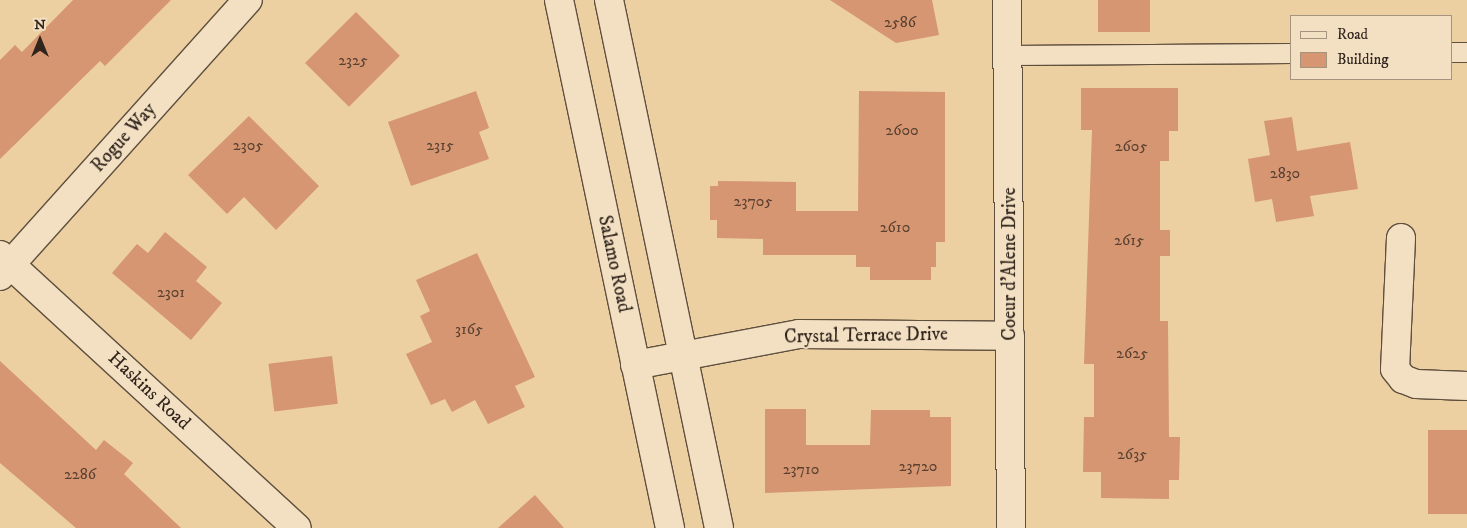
<!DOCTYPE html>
<style>
body{margin:0}
#map{position:relative;width:1467px;height:528px;overflow:hidden;background:#ecd0a2;font-family:"IM FELL DW Pica",serif}
div>[style]{position:absolute}
.building>*{inset:0;background:#d59671;transform-origin:0 0}
.roads{filter:drop-shadow(1px 0 #5f4f3e) drop-shadow(-1px 0 #5f4f3e) drop-shadow(0 1px #5f4f3e) drop-shadow(0 -1px #5f4f3e)}
.service>*{height:19px;margin:-9.5px;padding:0 9.5px;transform-origin:9.5px;border-radius:9.5px;background:#f3e0c3}
.minor>*{height:28px;margin:-14px;padding:0 14px;transform-origin:14px;border-radius:14px;background:#f3e0c3}
.secondary>*{height:28px;margin:-14px;padding:0 14px;transform-origin:14px;border-radius:14px;background:#f3e0c3}
span{translate:-50% -50%;white-space:nowrap;text-align:center;line-height:1.15;-webkit-text-stroke:4px #f3e0c3;paint-order:stroke}
.number-label{font-size:16px;color:#594031}
.number-label span{-webkit-text-stroke-width:0}
.street-label{font-size:19px;color:#30241c}
.legend{position:absolute;left:1290px;top:15px;width:162px;height:65px;box-sizing:border-box;background:#f3e0c3;border:1px solid #a59580;margin:0;padding:6px 9px;list-style:none;font-size:15px;color:#30241c}
.legend li{display:flex;align-items:center;gap:10px;height:25px}
.legend b{width:25px;border:1px solid #a59580}
.north{position:absolute;left:15px;top:15px;width:50px;height:50px;-webkit-text-stroke:4px #f3e0c3;paint-order:stroke;rotate:0deg;font-size:14px;font-weight:700;line-height:20px;text-align:center;color:#30241c}
.north::after{content:'';display:block;margin:auto;width:18px;height:22px;background:#30241c;clip-path:polygon(50% 0,100% 100%,50% 72%,0 100%)}
</style>
<div id="map">
<div class="building">
<i style="clip-path:polygon(73px 0,171px 0,105px 66px,100px 61px,0 159px,0 60px,15px 45px,22px 52px)"></i>
<i style="clip-path:polygon(830px 0,932px 0,939px 35px,896px 43px)"></i>
<i style="left:1098px;top:0;width:52px;height:32px"></i>
<i style="left:356px;top:12px;width:62px;height:72px;rotate:45deg"></i>
<i style="clip-path:polygon(1081px 88px,1178px 88px,1178px 131px,1169px 131px,1169px 161px,1160px 161px,1160px 230px,1170px 230px,1170px 256px,1160px 256px,1160px 321px,1168px 321px,1169px 437px,1180px 437px,1179px 480px,1169px 480px,1169px 499px,1101px 498px,1101px 472px,1083px 472px,1084px 417px,1094px 417px,1094px 364px,1084px 364px,1092px 130px,1081px 130px)"></i>
<i style="clip-path:polygon(476px 91px,489px 128px,479px 132px,489px 159px,411px 186px,388px 122px)"></i>
<i style="clip-path:polygon(859px 91px,945px 92px,945px 242px,936px 242px,936px 267px,931px 267px,931px 280px,870px 280px,870px 267px,856px 267px,856px 255px,763px 255px,763px 239px,717px 238px,717px 220px,710px 220px,710px 186px,718px 186px,718px 181px,796px 182px,796px 211px,858px 211px)"></i>
<i style="clip-path:polygon(249px 116px,319px 186px,276px 230px,244px 197px,227px 214px,188px 175px)"></i>
<i style="clip-path:polygon(1292px 117px,1297px 151px,1350px 142px,1358px 189px,1310px 196px,1314px 216px,1276px 222px,1272px 199px,1255px 202px,1248px 159px,1270px 155px,1264px 121px)"></i>
<i style="clip-path:polygon(165px 232px,207px 267px,196px 281px,222px 303px,191px 340px,112px 273px,137px 244px,148px 253px)"></i>
<i style="clip-path:polygon(477px 253px,535px 377px,515px 386px,525px 407px,488px 424px,475px 400px,452px 412px,445px 399px,431px 405px,406px 354px,432px 342px,420px 316px,430px 311px,416px 280px)"></i>
<i style="left:332px;top:356px;width:48px;height:64px;rotate:83deg"></i>
<i style="clip-path:polygon(0 361px,96px 450px,104px 440px,133px 463px,124px 474px,181px 528px,76px 528px,0 463px)"></i>
<i style="clip-path:polygon(765px 409px,806px 409px,806px 445px,870px 445px,871px 410px,930px 410px,930px 417px,951px 417px,951px 486px,765px 493px)"></i>
<i style="left:1467px;top:430px;width:84px;height:39px;rotate:90deg"></i>
<i style="clip-path:polygon(535px 495px,564px 528px,498px 528px)"></i>
</div>
<div class="roads">
<div class="service">
<i style="left:1451px;top:52px;width:16px"></i>
<i style="left:1010px;top:55px;width:281px;rotate:-0.4deg"></i>
</div>
<div class="minor">
<i style="left:1007px;top:0;width:528px;rotate:89.57deg"></i>
<i style="left:1401px;top:238px;width:131px;rotate:92.6deg"></i>
<i style="left:1395px;top:369px;width:13px;rotate:51deg"></i>
<i style="left:1403px;top:379px;width:14px;rotate:21deg"></i>
<i style="left:1416px;top:384px;width:51px;rotate:2.2deg"></i>
<i style="left:0;top:255px;width:403px;rotate:42.6deg"></i>
<i style="left:0;top:276px;width:371px;rotate:-48.1deg"></i>
<i style="left:635px;top:365px;width:167px;rotate:-10.7deg"></i>
<i style="left:799px;top:334px;width:211px;rotate:0.5deg"></i>
</div>
<div class="secondary">
<i style="left:559px;top:0;width:540px;rotate:78.13deg"></i>
<i style="left:609px;top:0;width:539px;rotate:78.23deg"></i>
</div>
</div>
<div class="number-label">
<span style="left:900px;top:22px">2586</span>
<span style="left:353px;top:60px">2325</span>
<span style="left:902px;top:130px">2600</span>
<span style="left:248px;top:145px">2305</span>
<span style="left:440px;top:145px">2315</span>
<span style="left:1131px;top:146px">2605</span>
<span style="left:1285px;top:173px">2830</span>
<span style="left:753px;top:201px">23705</span>
<span style="left:895px;top:227px">2610</span>
<span style="left:1129px;top:240px">2615</span>
<span style="left:171px;top:292px">2301</span>
<span style="left:469px;top:329px">3165</span>
<span style="left:1132px;top:353px">2625</span>
<span style="left:1132px;top:454px">2635</span>
<span style="left:918px;top:466px">23720</span>
<span style="left:801px;top:469px">23710</span>
<span style="left:80px;top:474px">2286</span>
</div>
<div class="street-label">
<span style="left:124px;top:138px;rotate:-48deg">Rogue Way</span>
<span style="left:614px;top:264px;rotate:78deg">Salamo Road</span>
<span style="left:1010px;top:264px;rotate:-90deg">Coeur d'Alene Drive</span>
<span style="left:866px;top:336px;rotate:-1deg">Crystal Terrace Drive</span>
<span style="left:149px;top:391px;rotate:43deg">Haskins Road</span>
</div>
<ul class="legend">
<li><b style="height:6px;background:#f3e0c3"></b>Road</li>
<li><b style="height:14px;background:#d59671"></b>Building</li>
</ul>
<div class="north">N</div>
</div>
